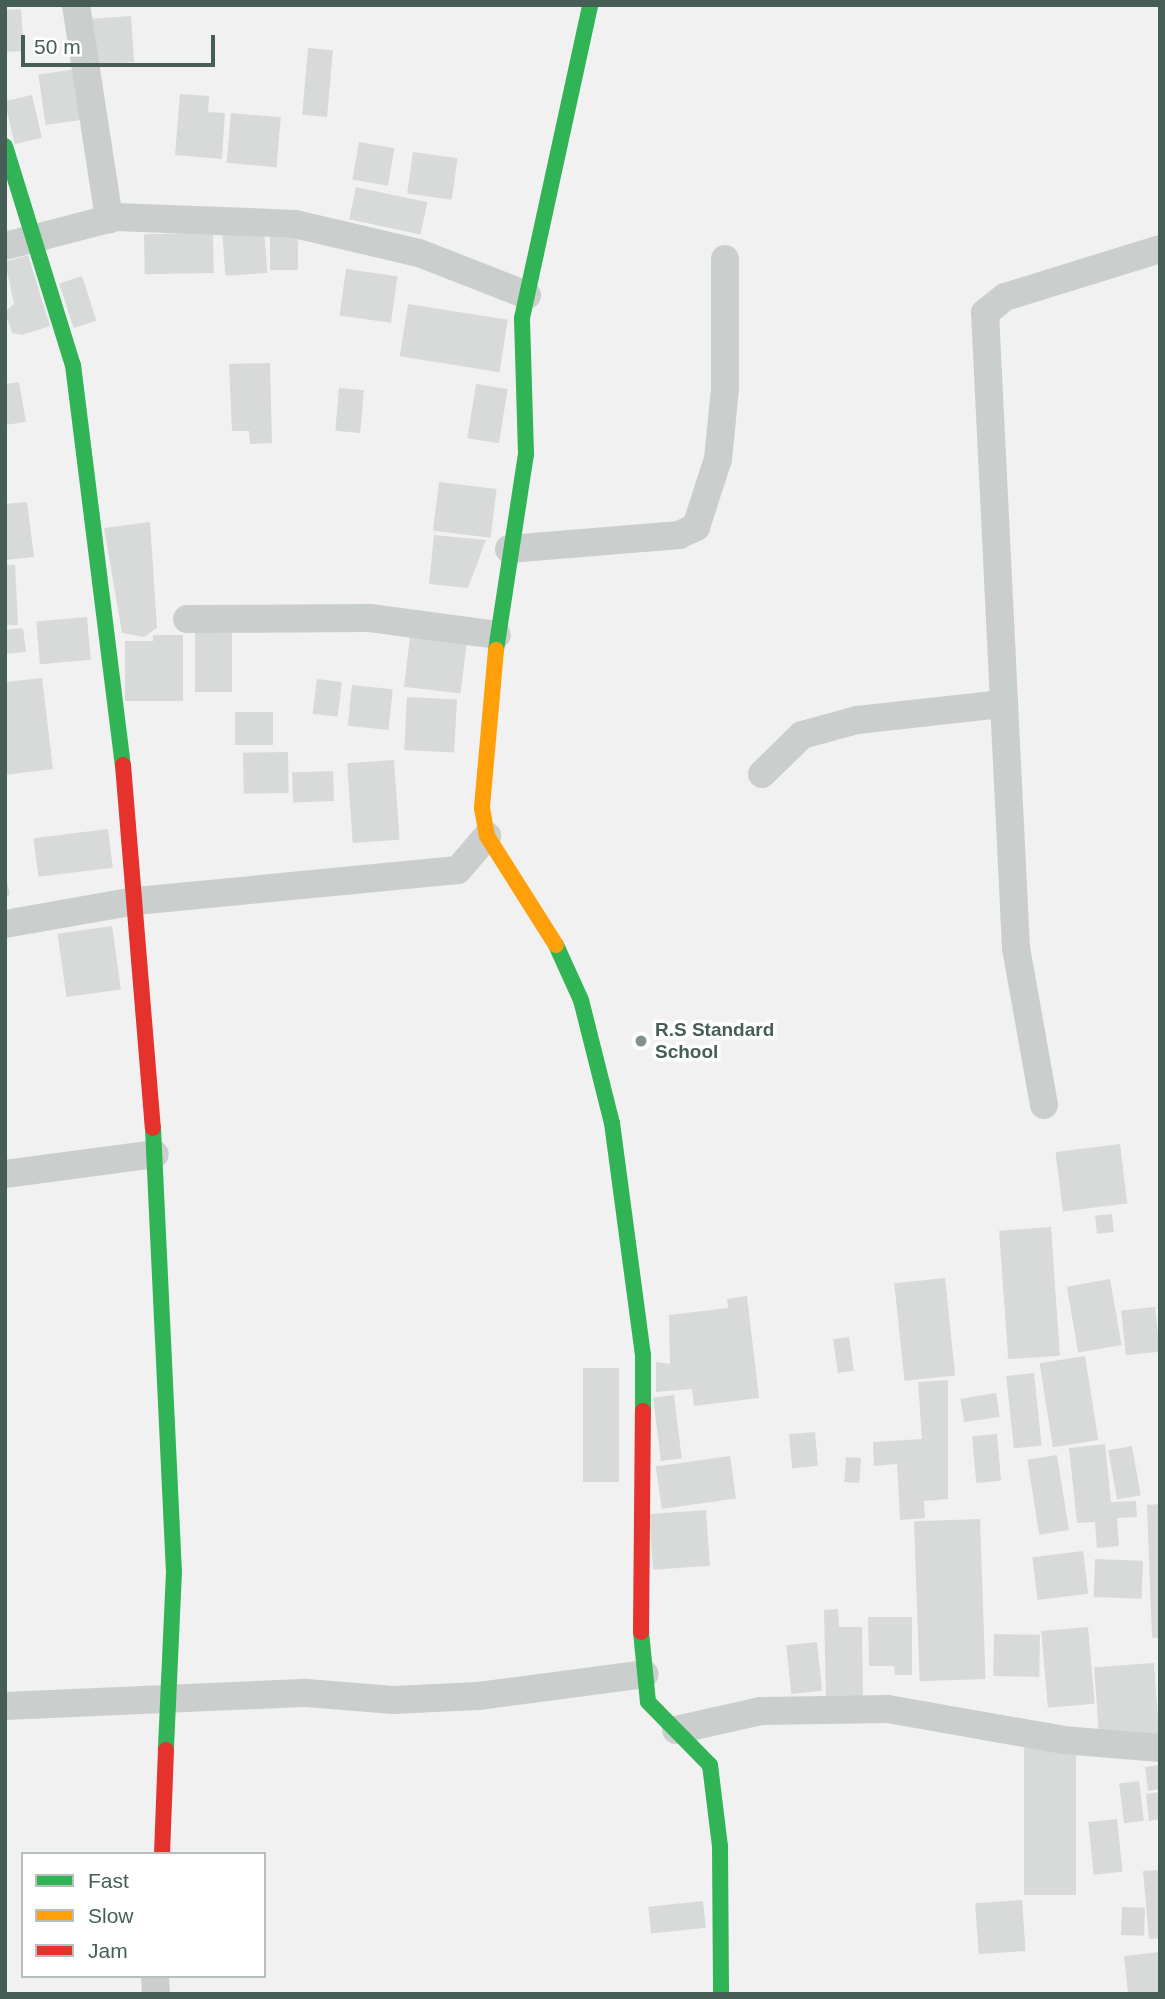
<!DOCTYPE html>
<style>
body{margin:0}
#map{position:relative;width:1165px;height:1999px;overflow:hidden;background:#f1f1f1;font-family:Helvetica,sans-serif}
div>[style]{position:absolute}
.building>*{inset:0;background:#d8dada;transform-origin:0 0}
.street>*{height:28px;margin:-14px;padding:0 14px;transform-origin:14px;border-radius:14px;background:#cacfcd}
.fast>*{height:16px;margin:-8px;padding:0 8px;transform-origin:8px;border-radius:8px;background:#30b455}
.slow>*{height:16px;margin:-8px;padding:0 8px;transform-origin:8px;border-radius:8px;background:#ff9f0a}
.jam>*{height:16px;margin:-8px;padding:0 8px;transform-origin:8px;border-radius:8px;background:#e5322d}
.dots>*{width:19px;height:19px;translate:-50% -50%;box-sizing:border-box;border:4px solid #fff;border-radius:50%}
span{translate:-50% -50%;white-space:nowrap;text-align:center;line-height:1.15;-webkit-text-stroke:7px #fff;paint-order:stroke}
.poi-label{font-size:19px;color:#475e57;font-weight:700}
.left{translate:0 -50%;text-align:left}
.frame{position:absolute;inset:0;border:7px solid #475e57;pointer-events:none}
.legend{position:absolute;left:21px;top:1852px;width:245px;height:126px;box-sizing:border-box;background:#fff;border:2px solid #b5bfbc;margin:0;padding:9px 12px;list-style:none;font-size:21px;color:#475e57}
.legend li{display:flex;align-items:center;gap:14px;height:35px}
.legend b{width:35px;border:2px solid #b5bfbc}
.scale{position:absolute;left:21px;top:35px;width:194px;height:32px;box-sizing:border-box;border:4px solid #475e57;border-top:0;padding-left:9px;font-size:21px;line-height:24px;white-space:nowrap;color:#475e57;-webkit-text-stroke:5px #fff;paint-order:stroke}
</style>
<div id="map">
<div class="building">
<i style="clip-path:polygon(21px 9px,24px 51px,5px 52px,5px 10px)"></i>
<i style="left:131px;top:16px;width:46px;height:46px;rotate:86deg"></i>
<i style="left:308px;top:48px;width:25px;height:67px;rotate:5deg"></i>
<i style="left:77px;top:69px;width:51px;height:39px;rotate:82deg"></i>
<i style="clip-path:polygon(180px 94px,209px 96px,208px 112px,225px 113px,222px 159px,175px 155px)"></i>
<i style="left:32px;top:95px;width:44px;height:28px;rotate:77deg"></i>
<i style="left:231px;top:113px;width:50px;height:50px;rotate:5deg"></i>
<i style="left:359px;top:142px;width:36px;height:38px;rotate:10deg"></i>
<i style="left:413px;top:152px;width:45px;height:42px;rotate:8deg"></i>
<i style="left:356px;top:187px;width:73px;height:33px;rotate:12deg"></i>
<i style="left:264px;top:227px;width:46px;height:42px;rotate:86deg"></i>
<i style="left:270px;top:231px;width:28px;height:39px"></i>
<i style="left:213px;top:233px;width:40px;height:69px;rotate:89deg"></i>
<i style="clip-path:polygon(28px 255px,50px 326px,22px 335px,12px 333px,5px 312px,14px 304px,5px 262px)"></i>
<i style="left:346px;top:269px;width:52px;height:47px;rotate:8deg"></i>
<i style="left:82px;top:276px;width:47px;height:24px;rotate:72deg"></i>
<i style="left:408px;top:304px;width:101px;height:53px;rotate:9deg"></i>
<i style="clip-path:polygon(270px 363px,272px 443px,250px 444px,249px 431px,232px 431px,229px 364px)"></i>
<i style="clip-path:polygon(19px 382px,26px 422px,5px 425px,5px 384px)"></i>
<i style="left:476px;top:384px;width:32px;height:55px;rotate:9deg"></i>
<i style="left:339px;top:388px;width:25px;height:43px;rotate:5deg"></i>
<i style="left:439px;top:482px;width:58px;height:49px;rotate:7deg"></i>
<i style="clip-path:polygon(27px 502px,34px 557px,6px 560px,5px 504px)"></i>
<i style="clip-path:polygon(150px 522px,157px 628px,144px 637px,122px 633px,104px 528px)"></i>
<i style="clip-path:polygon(434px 535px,486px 540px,468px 588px,429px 584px)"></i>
<i style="clip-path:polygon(5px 565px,15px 565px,18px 625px,5px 625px)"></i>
<i style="left:87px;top:617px;width:43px;height:51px;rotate:85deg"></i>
<i style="clip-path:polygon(23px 628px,26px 652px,5px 654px,5px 630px)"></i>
<i style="left:195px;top:629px;width:37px;height:63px"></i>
<i style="clip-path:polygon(153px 635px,183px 635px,183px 701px,125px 701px,125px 641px,153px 641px)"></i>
<i style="left:410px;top:637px;width:57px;height:50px;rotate:7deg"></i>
<i style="clip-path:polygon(42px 678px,53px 769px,5px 775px,5px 682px)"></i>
<i style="left:317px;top:679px;width:25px;height:35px;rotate:7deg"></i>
<i style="left:352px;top:685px;width:41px;height:41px;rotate:6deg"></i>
<i style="left:407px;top:697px;width:50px;height:53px;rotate:3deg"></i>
<i style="left:235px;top:712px;width:38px;height:33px"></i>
<i style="left:288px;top:752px;width:41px;height:45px;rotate:89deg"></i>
<i style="left:394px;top:760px;width:80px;height:47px;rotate:86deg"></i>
<i style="left:333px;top:771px;width:30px;height:41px;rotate:88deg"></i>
<i style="left:108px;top:829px;width:39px;height:75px;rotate:83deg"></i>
<i style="clip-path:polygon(5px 872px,10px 895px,5px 896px)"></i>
<i style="left:112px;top:926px;width:64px;height:55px;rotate:82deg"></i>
<i style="left:1120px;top:1144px;width:60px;height:65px;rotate:83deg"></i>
<i style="left:1112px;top:1214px;width:18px;height:17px;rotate:84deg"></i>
<i style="left:1051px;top:1227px;width:129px;height:52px;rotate:86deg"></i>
<i style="left:945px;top:1278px;width:98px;height:51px;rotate:84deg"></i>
<i style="left:1110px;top:1279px;width:67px;height:44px;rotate:80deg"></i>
<i style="clip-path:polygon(747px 1296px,759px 1398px,694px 1406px,692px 1389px,656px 1392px,656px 1362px,670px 1364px,669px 1315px,728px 1308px,727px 1299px)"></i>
<i style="left:1155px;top:1307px;width:45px;height:34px;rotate:84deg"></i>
<i style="left:849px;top:1337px;width:34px;height:16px;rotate:82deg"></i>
<i style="left:1085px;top:1356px;width:85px;height:46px;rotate:81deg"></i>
<i style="left:583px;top:1368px;width:36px;height:114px"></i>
<i style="left:1034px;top:1373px;width:73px;height:28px;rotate:84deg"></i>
<i style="clip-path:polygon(948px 1380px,948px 1499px,924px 1501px,925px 1518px,900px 1520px,897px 1464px,874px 1466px,873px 1442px,922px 1439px,918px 1382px)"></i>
<i style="left:996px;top:1393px;width:24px;height:36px;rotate:81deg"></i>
<i style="left:674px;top:1395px;width:64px;height:21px;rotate:83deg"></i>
<i style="left:815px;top:1432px;width:34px;height:26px;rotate:85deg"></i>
<i style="left:997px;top:1434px;width:47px;height:25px;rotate:85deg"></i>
<i style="clip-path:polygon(1105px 1444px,1111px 1502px,1136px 1501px,1137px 1517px,1117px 1518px,1119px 1546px,1097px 1548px,1095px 1522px,1077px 1523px,1069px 1448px)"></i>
<i style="left:1132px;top:1446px;width:50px;height:24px;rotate:80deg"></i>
<i style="left:1057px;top:1455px;width:76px;height:30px;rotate:81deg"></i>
<i style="left:730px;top:1456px;width:43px;height:75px;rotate:82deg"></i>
<i style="left:846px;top:1457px;width:15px;height:25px;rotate:4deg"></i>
<i style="clip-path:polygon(1160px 1504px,1160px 1638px,1152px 1638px,1147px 1505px)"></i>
<i style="left:706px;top:1510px;width:56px;height:57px;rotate:86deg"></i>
<i style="left:980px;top:1519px;width:160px;height:66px;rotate:88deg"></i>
<i style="left:1083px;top:1551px;width:43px;height:51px;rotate:83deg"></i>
<i style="left:1095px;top:1559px;width:48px;height:38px;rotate:2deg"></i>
<i style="clip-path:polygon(838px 1609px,839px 1627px,862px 1627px,863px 1701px,826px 1702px,824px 1610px)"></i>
<i style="clip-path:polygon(868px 1617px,912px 1617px,912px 1675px,895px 1675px,894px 1666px,869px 1666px)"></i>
<i style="left:1088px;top:1627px;width:77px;height:47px;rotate:85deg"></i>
<i style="left:994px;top:1634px;width:46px;height:42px;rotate:1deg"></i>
<i style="left:817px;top:1642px;width:49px;height:31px;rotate:84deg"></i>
<i style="left:1154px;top:1663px;width:81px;height:60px;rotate:86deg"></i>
<i style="left:1024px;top:1745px;width:52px;height:150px"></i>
<i style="clip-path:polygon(1160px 1765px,1160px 1789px,1148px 1791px,1145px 1767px)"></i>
<i style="left:1139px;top:1781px;width:40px;height:20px;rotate:83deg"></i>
<i style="clip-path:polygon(1160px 1792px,1160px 1819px,1149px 1821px,1146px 1794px)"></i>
<i style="left:1117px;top:1819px;width:53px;height:29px;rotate:84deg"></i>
<i style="clip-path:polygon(1160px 1870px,1160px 1938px,1149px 1939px,1143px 1871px)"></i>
<i style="left:1022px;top:1900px;width:51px;height:47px;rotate:86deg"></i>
<i style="left:703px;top:1901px;width:27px;height:55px;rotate:84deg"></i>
<i style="left:1122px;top:1907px;width:23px;height:28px;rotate:2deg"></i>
<i style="clip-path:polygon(1160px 1952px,1160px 1994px,1128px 1994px,1124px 1956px)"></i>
</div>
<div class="street">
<i style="left:76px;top:5px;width:217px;rotate:81.2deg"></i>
<i style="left:5px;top:246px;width:115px;rotate:-14.6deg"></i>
<i style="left:116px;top:217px;width:179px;rotate:2.2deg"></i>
<i style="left:295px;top:224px;width:127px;rotate:13.2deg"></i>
<i style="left:419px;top:253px;width:116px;rotate:21.3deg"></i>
<i style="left:509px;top:549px;width:171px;rotate:-4.7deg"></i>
<i style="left:679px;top:535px;width:19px;rotate:-25deg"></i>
<i style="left:696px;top:527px;width:71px;rotate:-72.1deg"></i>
<i style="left:718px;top:459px;width:70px;rotate:-84.3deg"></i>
<i style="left:725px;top:389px;width:130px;rotate:-90deg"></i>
<i style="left:187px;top:619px;width:183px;rotate:-0.3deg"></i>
<i style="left:370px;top:618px;width:128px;rotate:7.6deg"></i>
<i style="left:762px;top:774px;width:56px;rotate:-44.3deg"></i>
<i style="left:802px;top:735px;width:57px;rotate:-15.3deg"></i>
<i style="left:857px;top:720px;width:147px;rotate:-6.3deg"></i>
<i style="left:5px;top:924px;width:133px;rotate:-10deg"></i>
<i style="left:136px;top:901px;width:323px;rotate:-5.5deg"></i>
<i style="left:458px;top:870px;width:45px;rotate:-49.5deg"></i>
<i style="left:1044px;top:1105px;width:159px;rotate:-100.1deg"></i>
<i style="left:1016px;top:948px;width:636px;rotate:-92.79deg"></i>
<i style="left:985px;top:313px;width:26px;rotate:-39deg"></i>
<i style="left:1005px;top:297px;width:162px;rotate:-17.2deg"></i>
<i style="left:5px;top:1174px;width:151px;rotate:-7.6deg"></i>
<i style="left:5px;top:1706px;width:302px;rotate:-2.5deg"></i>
<i style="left:307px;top:1693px;width:86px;rotate:4.7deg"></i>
<i style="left:393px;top:1700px;width:85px;rotate:-2.7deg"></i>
<i style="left:478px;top:1696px;width:168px;rotate:-7.5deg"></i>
<i style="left:676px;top:1730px;width:87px;rotate:-12.6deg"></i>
<i style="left:761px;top:1711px;width:127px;rotate:-0.9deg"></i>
<i style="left:888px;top:1709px;width:178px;rotate:10deg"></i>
<i style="left:1063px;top:1740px;width:97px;rotate:4.7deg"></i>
<i style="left:155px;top:1976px;width:18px;rotate:87deg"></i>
</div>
<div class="fast">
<i style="left:5px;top:146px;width:229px;rotate:72.8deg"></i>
<i style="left:73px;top:365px;width:403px;rotate:82.9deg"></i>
<i style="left:496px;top:650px;width:198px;rotate:-81.3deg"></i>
<i style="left:526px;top:454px;width:136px;rotate:-91.7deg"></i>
<i style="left:522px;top:318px;width:320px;rotate:-77.7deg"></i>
<i style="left:556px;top:945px;width:60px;rotate:65.6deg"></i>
<i style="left:581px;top:1000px;width:127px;rotate:75.9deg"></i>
<i style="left:612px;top:1123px;width:234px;rotate:82.4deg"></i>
<i style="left:643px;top:1355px;width:56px;rotate:90deg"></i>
<i style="left:153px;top:1128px;width:443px;rotate:87.3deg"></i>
<i style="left:174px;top:1571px;width:179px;rotate:92.6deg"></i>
<i style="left:641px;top:1632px;width:70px;rotate:84.3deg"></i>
<i style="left:648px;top:1702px;width:88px;rotate:45.5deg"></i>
<i style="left:710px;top:1765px;width:82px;rotate:83deg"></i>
<i style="left:720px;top:1846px;width:148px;rotate:89.6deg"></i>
</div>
<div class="slow">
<i style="left:496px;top:650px;width:159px;rotate:95.1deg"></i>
<i style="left:482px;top:808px;width:28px;rotate:80deg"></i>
<i style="left:487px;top:836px;width:129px;rotate:57.7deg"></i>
</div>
<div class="jam">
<i style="left:123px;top:765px;width:364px;rotate:85.3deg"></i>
<i style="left:641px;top:1632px;width:221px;rotate:-89.5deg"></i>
<i style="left:162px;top:1854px;width:104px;rotate:-87.8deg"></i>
</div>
<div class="dots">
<i style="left:641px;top:1041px;background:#82918d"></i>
</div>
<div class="poi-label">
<span class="left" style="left:655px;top:1041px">R.S Standard<br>School</span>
</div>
<div class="frame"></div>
<ul class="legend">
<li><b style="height:9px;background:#30b455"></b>Fast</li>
<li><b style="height:9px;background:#ff9f0a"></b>Slow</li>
<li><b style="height:9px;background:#e5322d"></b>Jam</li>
</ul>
<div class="scale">50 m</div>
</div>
